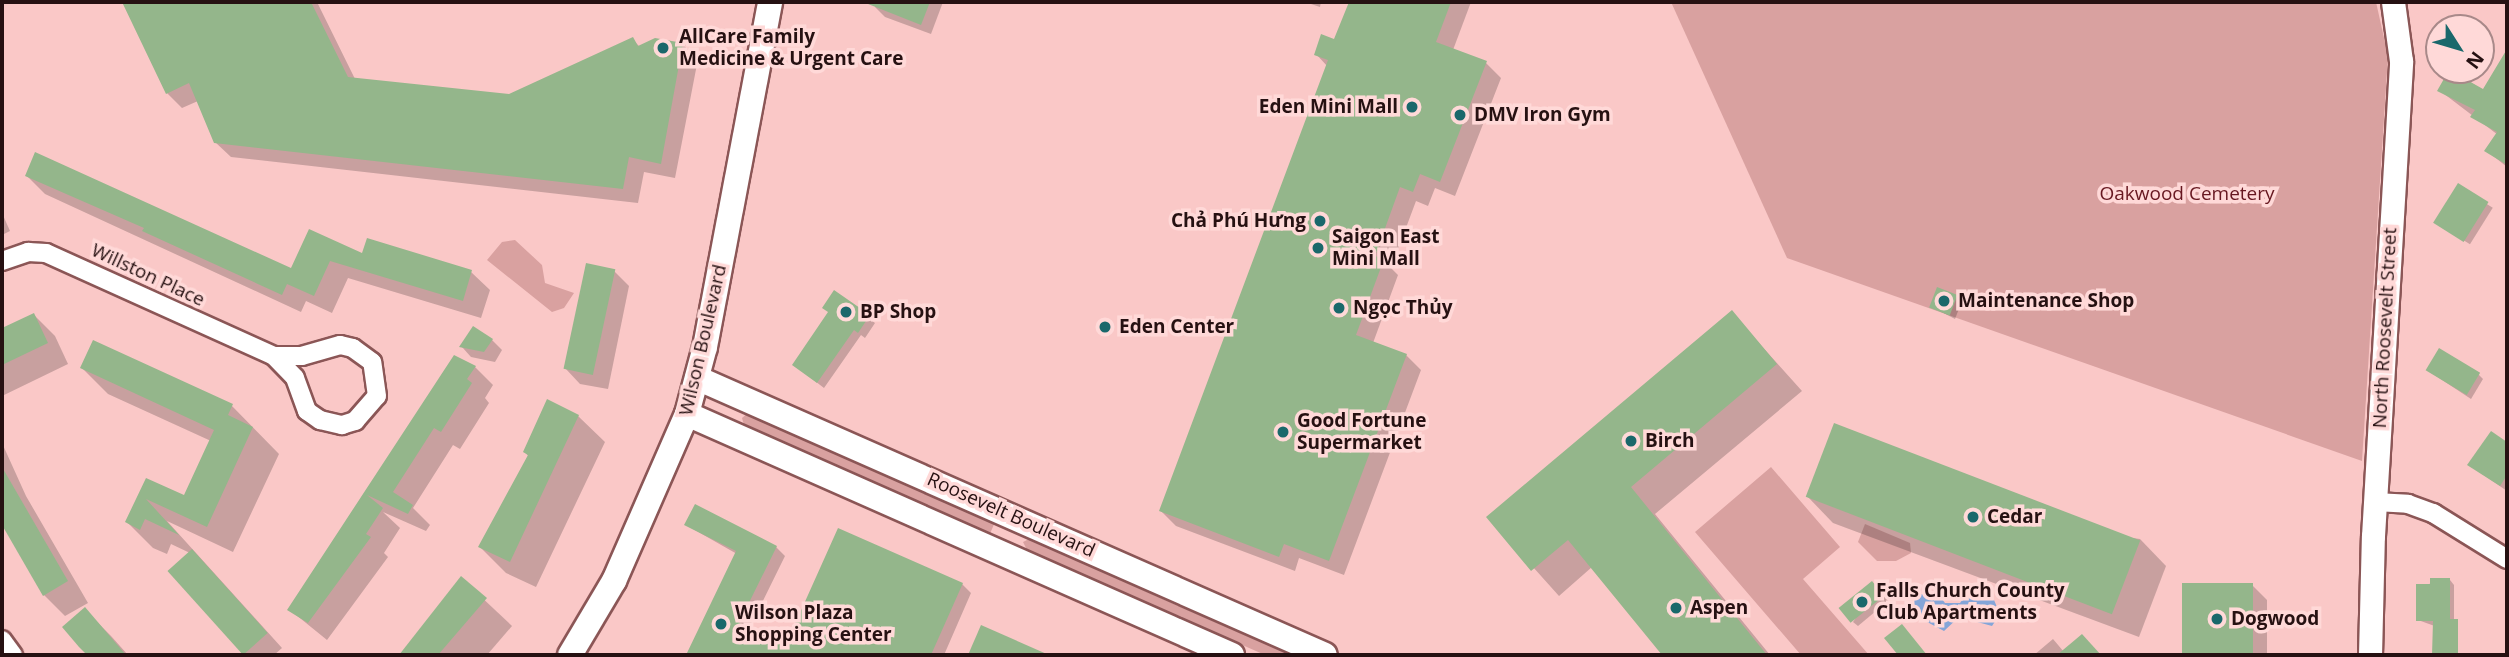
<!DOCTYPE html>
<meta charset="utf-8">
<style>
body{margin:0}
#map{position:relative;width:2509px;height:657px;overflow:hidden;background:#fac8c7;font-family:"Open Sans",sans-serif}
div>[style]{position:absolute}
.green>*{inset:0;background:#d9a1a0}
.water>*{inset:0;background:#84a5d8}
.shadow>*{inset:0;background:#0003;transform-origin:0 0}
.building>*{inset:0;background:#94b68b;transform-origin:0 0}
.roads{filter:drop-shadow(2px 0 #8b5656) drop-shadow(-2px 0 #8b5656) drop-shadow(0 2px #8b5656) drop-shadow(0 -2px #8b5656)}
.minor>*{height:18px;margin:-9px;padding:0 9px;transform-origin:9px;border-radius:9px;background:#fff}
.tertiary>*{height:23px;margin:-11.5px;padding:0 11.5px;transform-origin:11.5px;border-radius:11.5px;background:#fff}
.secondary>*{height:24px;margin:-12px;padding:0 12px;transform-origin:12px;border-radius:12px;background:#fff}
.dots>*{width:19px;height:19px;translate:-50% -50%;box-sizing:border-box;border:4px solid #ffd9d8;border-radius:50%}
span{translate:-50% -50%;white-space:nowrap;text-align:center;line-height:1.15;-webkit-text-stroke:7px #ffd9d8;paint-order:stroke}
.poi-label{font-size:19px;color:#261112;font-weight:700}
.left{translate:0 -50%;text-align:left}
.right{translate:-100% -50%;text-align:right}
.park-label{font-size:19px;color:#671720}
.street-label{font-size:19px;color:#261112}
.frame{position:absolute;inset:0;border:4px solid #261112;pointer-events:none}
.north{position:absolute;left:2425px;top:14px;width:70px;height:70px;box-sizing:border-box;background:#ffd9d8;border:2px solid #a88989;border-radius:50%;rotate:127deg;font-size:19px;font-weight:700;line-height:28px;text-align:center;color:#261112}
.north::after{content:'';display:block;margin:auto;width:24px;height:32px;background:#1a686b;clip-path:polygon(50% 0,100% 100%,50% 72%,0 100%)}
</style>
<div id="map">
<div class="green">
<i style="clip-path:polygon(1671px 2px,2376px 2px,2388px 56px,2362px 461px,1787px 258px)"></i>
<i style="clip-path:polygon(515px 240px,542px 265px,545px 283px,574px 293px,564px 308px,552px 312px,487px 260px,502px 242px)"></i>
<i style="clip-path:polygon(749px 412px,995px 522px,989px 536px,744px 425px,742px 418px)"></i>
<i style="clip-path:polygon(1771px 467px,1840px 547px,1803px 579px,1869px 655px,1801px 655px,1695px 532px)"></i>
<i style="clip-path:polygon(1865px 524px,1910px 543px,1911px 553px,1896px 561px,1877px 561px,1858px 542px)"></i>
<i style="clip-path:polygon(1029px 539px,1174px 604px,1291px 655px,1265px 655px,1027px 550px,1023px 542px)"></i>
</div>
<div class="water">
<i style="clip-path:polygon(1920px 594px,1939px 595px,1945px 603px,1960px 603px,1966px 595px,1994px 600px,2000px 614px,1992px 626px,1959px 617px,1944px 631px,1916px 616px,1914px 601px)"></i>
</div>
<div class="shadow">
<i style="clip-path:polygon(123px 2px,317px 2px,355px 79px,509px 96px,633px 40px,640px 47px,682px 44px,698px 59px,675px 178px,644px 172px,638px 203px,231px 157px,215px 142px,198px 101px,182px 108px,167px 93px)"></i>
<i style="clip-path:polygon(877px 2px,943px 2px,931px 34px,885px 17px,875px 7px)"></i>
<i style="clip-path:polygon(1305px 2px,1321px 2px,1320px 7px)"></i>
<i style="clip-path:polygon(1351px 2px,1471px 2px,1453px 50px,1486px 63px,1501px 78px,1455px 196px,1435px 188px,1428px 206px,1416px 201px,1391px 268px,1398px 275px,1373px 343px,1406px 355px,1421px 370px,1344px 575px,1299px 558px,1295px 571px,1176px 526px,1161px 511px,1328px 67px,1316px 54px,1335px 42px)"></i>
<i style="clip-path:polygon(2507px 52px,2507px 167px,2487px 151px,2498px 135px,2439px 90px,2452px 70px,2484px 91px)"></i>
<i style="clip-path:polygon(27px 176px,292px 270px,310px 231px,363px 256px,471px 272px,490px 290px,481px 318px,348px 278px,332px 313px,306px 301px,301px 312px,45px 194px)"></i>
<i style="left:2458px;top:186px;width:41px;height:43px;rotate:32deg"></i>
<i style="clip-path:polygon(2px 213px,10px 231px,2px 235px)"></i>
<i style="clip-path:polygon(614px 271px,629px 286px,608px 389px,580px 384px,565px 368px)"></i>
<i style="clip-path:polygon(834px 293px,875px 323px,865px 338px,861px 335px,824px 388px,794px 365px,830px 313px)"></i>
<i style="clip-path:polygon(1957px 296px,1962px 301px,1955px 319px,1932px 307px)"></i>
<i style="clip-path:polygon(1731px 312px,1802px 391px,1655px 514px,1770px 655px,1664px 655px,1592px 567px,1559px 596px,1488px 517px)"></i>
<i style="clip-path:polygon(34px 315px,55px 336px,68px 364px,2px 396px,2px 330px)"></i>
<i style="clip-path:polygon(492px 340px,502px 350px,495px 362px,471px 357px,462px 347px)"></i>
<i style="clip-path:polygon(455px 358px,475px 367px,493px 385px,485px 398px,489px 403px,460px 449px,453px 445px,413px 508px,430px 525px,426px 531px,383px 512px,400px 528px,384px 553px,388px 557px,327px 640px,290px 610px)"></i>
<i style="clip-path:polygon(82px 368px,232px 406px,279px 454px,233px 552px,167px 521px,282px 648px,274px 655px,247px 655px,170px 571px,190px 553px,171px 544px,167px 554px,153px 548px,127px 522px,146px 480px,185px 497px,211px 441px,108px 394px)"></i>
<i style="clip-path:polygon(2427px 370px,2479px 375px,2483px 379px,2471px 399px)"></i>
<i style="clip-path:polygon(578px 416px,605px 442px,536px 587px,506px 573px,480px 547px,529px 457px,525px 452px)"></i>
<i style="clip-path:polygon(2491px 433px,2507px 444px,2507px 491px,2469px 465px)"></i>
<i style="clip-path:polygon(2px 443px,26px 496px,88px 603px,65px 616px,44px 595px,2px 521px)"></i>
<i style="clip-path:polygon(1807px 496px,2140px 539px,2166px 566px,2139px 637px,1833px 523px)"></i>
<i style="clip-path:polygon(686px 525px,776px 547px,785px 556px,749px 629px,787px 647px,962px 584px,971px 593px,944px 655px,689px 655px,737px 554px)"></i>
<i style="clip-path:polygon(461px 578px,512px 626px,487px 655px,401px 655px)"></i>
<i style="clip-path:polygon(2450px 580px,2454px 585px,2454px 633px,2418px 620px,2418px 586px)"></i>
<i style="clip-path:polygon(2184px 585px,2252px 585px,2267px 600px,2267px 655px,2184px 655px)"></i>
<i style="clip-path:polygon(1876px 588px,1888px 601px,1858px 626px,1853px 622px)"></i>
<i style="clip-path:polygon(85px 610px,111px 636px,128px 655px,89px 655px,65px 627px)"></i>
<i style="clip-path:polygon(2053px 639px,2064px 652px,2087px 641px,2099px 655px,2034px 655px)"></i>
</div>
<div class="building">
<i style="clip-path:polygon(122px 2px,311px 2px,348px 77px,509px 94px,633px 37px,638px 46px,655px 38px,683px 43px,661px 164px,629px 157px,623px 189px,214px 143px,189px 83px,166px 94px)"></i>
<i style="clip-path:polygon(863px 2px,930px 2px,921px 25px)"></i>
<i style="clip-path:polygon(1349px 2px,1451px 2px,1436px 42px,1487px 61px,1440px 182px,1420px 174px,1413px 192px,1400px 187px,1375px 256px,1384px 259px,1356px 335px,1407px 354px,1329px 561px,1284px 544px,1279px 557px,1159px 511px,1328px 60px,1314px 55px,1321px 34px,1334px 39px)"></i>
<i style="clip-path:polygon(2507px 49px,2507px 165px,2484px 151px,2497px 132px,2470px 117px,2475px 110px,2437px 91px,2449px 70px,2483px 89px)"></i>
<i style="clip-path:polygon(35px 152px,291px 268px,309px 229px,362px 253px,367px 238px,472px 270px,463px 301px,330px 261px,314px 296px,287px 284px,282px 295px,142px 231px,144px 228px,25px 176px)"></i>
<i style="left:2458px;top:183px;width:36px;height:47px;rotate:32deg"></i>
<i style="left:586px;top:263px;width:30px;height:108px;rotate:12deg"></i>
<i style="left:1937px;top:287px;width:22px;height:22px;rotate:21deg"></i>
<i style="clip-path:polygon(834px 290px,870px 315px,858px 333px,854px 330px,817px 383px,792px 365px,828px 312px,822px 308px)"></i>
<i style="clip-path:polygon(1732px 310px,1777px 364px,1631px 487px,1767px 655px,1662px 655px,1568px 540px,1531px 571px,1486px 517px)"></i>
<i style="clip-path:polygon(34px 313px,48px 343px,2px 365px,2px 328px)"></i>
<i style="clip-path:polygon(473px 326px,493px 339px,484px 352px,459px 347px)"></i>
<i style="clip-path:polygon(93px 340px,233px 404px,228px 415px,253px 427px,207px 527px,146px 499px,179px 535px,145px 519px,140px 530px,125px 522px,146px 478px,184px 495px,214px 430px,80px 368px)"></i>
<i style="left:2439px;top:348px;width:48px;height:26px;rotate:31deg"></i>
<i style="clip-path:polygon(454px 355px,476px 366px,467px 379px,472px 383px,441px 432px,434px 428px,393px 492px,413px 505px,408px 514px,367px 495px,383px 508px,366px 534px,371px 537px,308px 623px,287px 610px)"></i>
<i style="clip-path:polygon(547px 399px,579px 415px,510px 562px,478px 547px,528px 455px,523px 452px)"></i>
<i style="left:1834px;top:423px;width:328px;height:79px;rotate:21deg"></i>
<i style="clip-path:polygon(2491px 431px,2507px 442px,2507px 475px,2500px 486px,2467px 465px)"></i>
<i style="clip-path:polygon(2px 467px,68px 581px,43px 596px,2px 525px)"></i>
<i style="clip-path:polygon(695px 504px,777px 546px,739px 623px,786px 644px,838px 528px,963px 583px,931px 655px,686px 655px,736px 551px,684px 525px)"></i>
<i style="left:192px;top:549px;width:113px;height:33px;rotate:48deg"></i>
<i style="clip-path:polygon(461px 576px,487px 598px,438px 655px,399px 655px)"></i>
<i style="clip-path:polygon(2430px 578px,2450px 578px,2450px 619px,2458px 619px,2458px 655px,2432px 655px,2433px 621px,2416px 621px,2416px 584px,2430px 584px)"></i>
<i style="left:1872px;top:581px;width:19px;height:43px;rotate:51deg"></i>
<i style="left:2182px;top:583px;width:71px;height:72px"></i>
<i style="clip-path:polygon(85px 607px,126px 655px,87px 655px,79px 647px,62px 627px)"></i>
<i style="clip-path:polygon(1902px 624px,1927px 655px,1898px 655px,1884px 638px)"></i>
<i style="clip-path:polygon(981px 625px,1049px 655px,968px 655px)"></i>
<i style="clip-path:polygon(2082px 634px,2101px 655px,2057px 655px)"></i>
</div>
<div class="roads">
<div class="minor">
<i style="left:2px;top:261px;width:28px;rotate:-19deg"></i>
<i style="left:28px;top:252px;width:18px;rotate:3deg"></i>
<i style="left:46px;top:253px;width:250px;rotate:24.3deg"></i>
<i style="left:274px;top:356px;width:30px;rotate:46deg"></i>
<i style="left:295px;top:378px;width:35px;rotate:70deg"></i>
<i style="left:307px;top:411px;width:16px;rotate:35deg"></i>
<i style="left:320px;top:420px;width:23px;rotate:13deg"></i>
<i style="left:342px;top:425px;width:14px;rotate:-17deg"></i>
<i style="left:355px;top:421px;width:33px;rotate:-49deg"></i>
<i style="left:377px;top:396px;width:34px;rotate:-98deg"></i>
<i style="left:372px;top:362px;width:24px;rotate:-144deg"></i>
<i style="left:353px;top:348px;width:13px;rotate:-167deg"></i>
<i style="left:340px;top:345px;width:40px;rotate:164deg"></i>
<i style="left:302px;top:356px;width:28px;rotate:180deg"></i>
<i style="left:2375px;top:502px;width:33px;rotate:3deg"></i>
<i style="left:2408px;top:504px;width:27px;rotate:20deg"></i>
<i style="left:2433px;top:513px;width:87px;rotate:31.9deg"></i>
<i style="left:2px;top:640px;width:19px;rotate:54deg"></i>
</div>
<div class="tertiary">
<i style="left:2370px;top:655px;width:119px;rotate:-88.6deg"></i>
<i style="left:2373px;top:536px;width:476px;rotate:-86.6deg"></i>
<i style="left:2401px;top:61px;width:60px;rotate:-97.7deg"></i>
</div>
<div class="secondary">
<i style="left:697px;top:378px;width:686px;rotate:23.8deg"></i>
<i style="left:687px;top:414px;width:596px;rotate:23.86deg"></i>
<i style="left:570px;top:655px;width:86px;rotate:-59.3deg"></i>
<i style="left:614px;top:581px;width:182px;rotate:-66.4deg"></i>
<i style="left:687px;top:414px;width:69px;rotate:-75deg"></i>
<i style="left:705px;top:347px;width:351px;rotate:-79.3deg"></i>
</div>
</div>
<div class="dots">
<i style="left:663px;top:48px;background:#1a686b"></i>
<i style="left:1412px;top:107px;background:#1a686b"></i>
<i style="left:1460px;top:115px;background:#1a686b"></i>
<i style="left:1320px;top:221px;background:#1a686b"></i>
<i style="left:1318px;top:248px;background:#1a686b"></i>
<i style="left:1944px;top:301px;background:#1a686b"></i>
<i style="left:1339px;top:308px;background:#1a686b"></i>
<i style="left:846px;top:312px;background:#1a686b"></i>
<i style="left:1105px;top:327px;background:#1a686b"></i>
<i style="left:1283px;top:432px;background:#1a686b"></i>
<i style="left:1631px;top:441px;background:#1a686b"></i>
<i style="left:1973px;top:517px;background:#1a686b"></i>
<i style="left:1862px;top:602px;background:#1a686b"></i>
<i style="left:1676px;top:608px;background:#1a686b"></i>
<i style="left:2217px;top:619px;background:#1a686b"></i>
<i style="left:721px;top:624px;background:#1a686b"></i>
</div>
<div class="poi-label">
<span class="left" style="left:679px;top:48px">AllCare Family<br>Medicine &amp; Urgent Care</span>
<span class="right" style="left:1398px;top:107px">Eden Mini Mall</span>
<span class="left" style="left:1474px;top:115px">DMV Iron Gym</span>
<span class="right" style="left:1306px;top:221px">Chả Phú Hưng</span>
<span class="left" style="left:1332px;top:248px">Saigon East<br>Mini Mall</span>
<span class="left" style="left:1958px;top:301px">Maintenance Shop</span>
<span class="left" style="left:1353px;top:308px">Ngọc Thủy</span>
<span class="left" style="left:860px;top:312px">BP Shop</span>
<span class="left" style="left:1119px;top:327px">Eden Center</span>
<span class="left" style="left:1297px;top:432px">Good Fortune<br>Supermarket</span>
<span class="left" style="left:1645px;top:441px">Birch</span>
<span class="left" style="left:1987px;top:517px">Cedar</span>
<span class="left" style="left:1876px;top:602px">Falls Church County<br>Club Apartments</span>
<span class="left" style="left:1690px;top:608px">Aspen</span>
<span class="left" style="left:735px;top:624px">Wilson Plaza<br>Shopping Center</span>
<span class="left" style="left:2231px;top:619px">Dogwood</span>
</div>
<div class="park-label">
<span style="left:2187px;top:194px">Oakwood Cemetery</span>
</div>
<div class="street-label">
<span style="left:148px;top:275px;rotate:25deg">Willston Place</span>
<span style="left:2385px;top:328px;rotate:-87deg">North Roosevelt Street</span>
<span style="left:703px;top:340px;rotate:-77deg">Wilson Boulevard</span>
<span style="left:1011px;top:515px;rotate:24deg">Roosevelt Boulevard</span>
</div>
<div class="frame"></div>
<div class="north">N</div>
</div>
